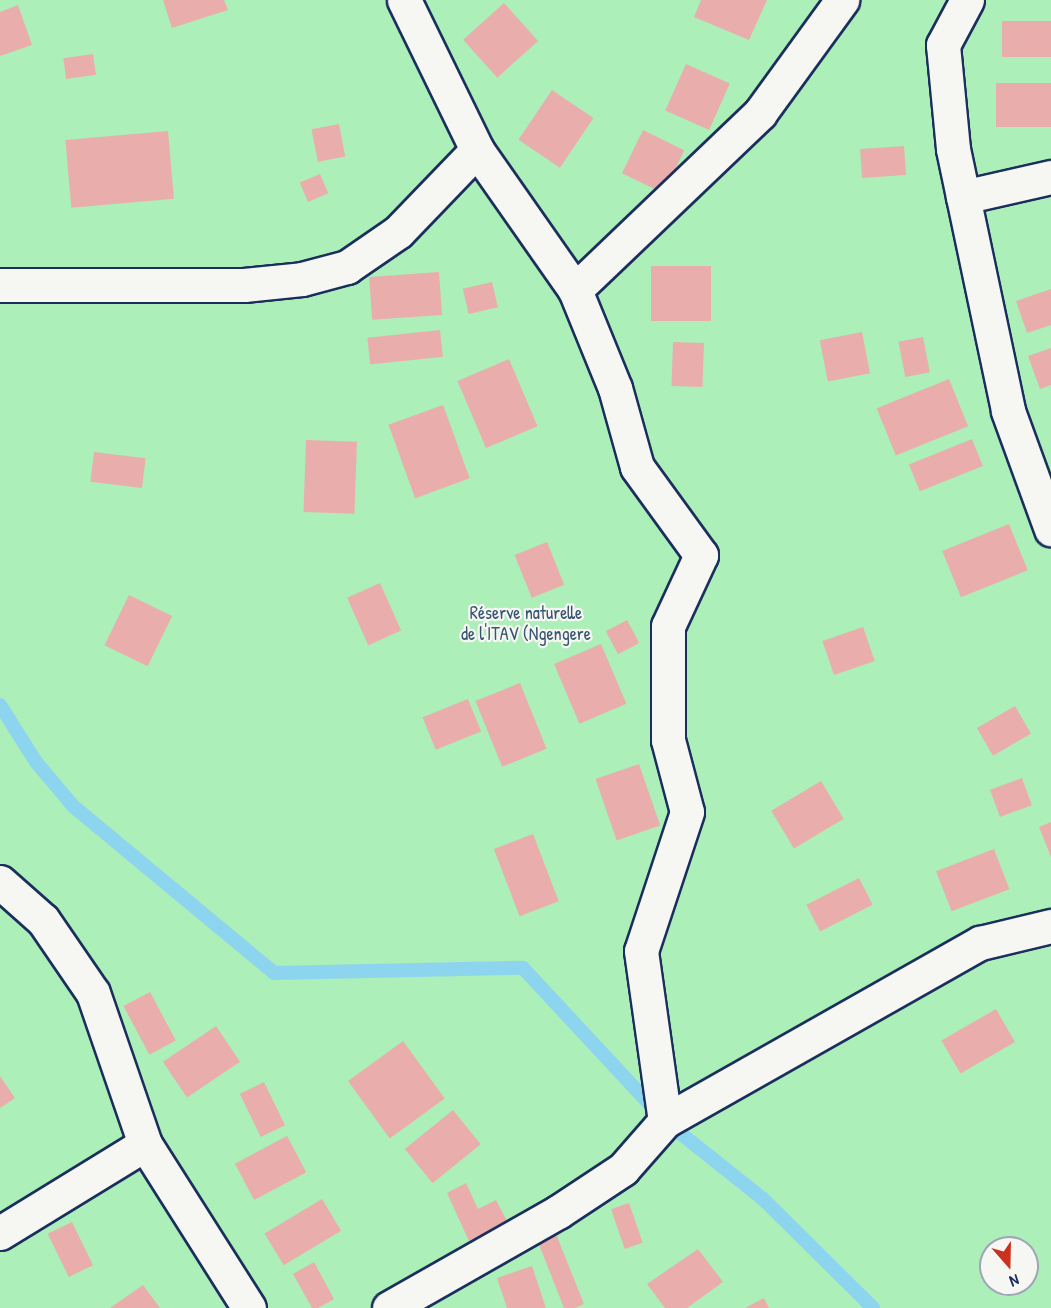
<!DOCTYPE html>
<meta charset="utf-8">
<style>
body{margin:0}
#map{position:relative;width:1051px;height:1308px;overflow:hidden;background:#f3e8e4;font-family:"Patrick Hand",sans-serif}
div>[style]{position:absolute}
.green>*{inset:0;background:#acefb9}
.stream>*{height:14px;margin:-7px;padding:0 7px;transform-origin:7px;border-radius:7px;background:#8dd5ee}
.building>*{inset:0;background:#e9aeab;transform-origin:0 0}
.roads{filter:drop-shadow(2px 0 #1b2f5e) drop-shadow(-2px 0 #1b2f5e) drop-shadow(0 2px #1b2f5e) drop-shadow(0 -2px #1b2f5e)}
.minor>*{height:33px;margin:-16.5px;padding:0 16.5px;transform-origin:16.5px;border-radius:16.5px;background:#f6f6f2}
span{translate:-50% -50%;white-space:nowrap;text-align:center;line-height:1.15;-webkit-text-stroke:4.5px #f6f6f2;paint-order:stroke}
.park-label{font-size:18px;color:#385570}
.north{position:absolute;left:979px;top:1236px;width:60px;height:60px;box-sizing:border-box;background:#f6f6f2;border:2px solid #9ea6b7;border-radius:50%;rotate:160deg;font-size:16px;font-weight:700;line-height:24px;text-align:center;color:#1b2f5e}
.north::after{content:'';display:block;margin:auto;width:21px;height:27px;background:#c8321e;clip-path:polygon(50% 0,100% 100%,50% 72%,0 100%)}
</style>
<div id="map">
<div class="green">
<i style="clip-path:polygon(evenodd,0 0,1051px 0,1051px 1308px,0 1308px,0 0,991px 1248px,1027px 1248px,1027px 1284px,991px 1284px,991px 1248px)"></i>
</div>
<div class="stream">
<i style="left:0;top:705px;width:67px;rotate:57.7deg"></i>
<i style="left:36px;top:762px;width:57px;rotate:49.9deg"></i>
<i style="left:73px;top:806px;width:261px;rotate:39.7deg"></i>
<i style="left:274px;top:973px;width:249px;rotate:-1.2deg"></i>
<i style="left:523px;top:968px;width:209px;rotate:47.1deg"></i>
<i style="left:665px;top:1121px;width:125px;rotate:38.5deg"></i>
<i style="left:763px;top:1199px;width:155px;rotate:44.7deg"></i>
</div>
<div class="building">
<i style="clip-path:polygon(163px 0,224px 0,228px 10px,172px 28px)"></i>
<i style="clip-path:polygon(701px 0,767px 0,749px 40px,694px 17px)"></i>
<i style="left:504px;top:3px;width:51px;height:55px;rotate:48deg"></i>
<i style="clip-path:polygon(18px 5px,32px 45px,0 56px,0 12px)"></i>
<i style="left:1051px;top:21px;width:36px;height:49px;rotate:90deg"></i>
<i style="left:93px;top:54px;width:21px;height:30px;rotate:82deg"></i>
<i style="left:686px;top:64px;width:48px;height:51px;rotate:24deg"></i>
<i style="left:1051px;top:83px;width:44px;height:55px;rotate:90deg"></i>
<i style="left:552px;top:90px;width:50px;height:60px;rotate:34deg"></i>
<i style="left:339px;top:124px;width:33px;height:28px;rotate:79deg"></i>
<i style="left:643px;top:130px;width:46px;height:48px;rotate:26deg"></i>
<i style="left:168px;top:131px;width:68px;height:103px;rotate:85deg"></i>
<i style="left:904px;top:146px;width:29px;height:44px;rotate:86deg"></i>
<i style="left:320px;top:174px;width:21px;height:22px;rotate:67deg"></i>
<i style="left:711px;top:266px;width:55px;height:60px;rotate:90deg"></i>
<i style="left:439px;top:272px;width:43px;height:70px;rotate:86deg"></i>
<i style="left:492px;top:282px;width:26px;height:30px;rotate:77deg"></i>
<i style="clip-path:polygon(1051px 289px,1051px 325px,1027px 333px,1016px 301px)"></i>
<i style="left:440px;top:330px;width:27px;height:73px;rotate:84deg"></i>
<i style="left:862px;top:332px;width:42px;height:43px;rotate:79deg"></i>
<i style="left:923px;top:337px;width:36px;height:25px;rotate:79deg"></i>
<i style="left:673px;top:342px;width:31px;height:44px;rotate:2deg"></i>
<i style="clip-path:polygon(1051px 348px,1051px 385px,1040px 389px,1028px 356px)"></i>
<i style="left:509px;top:359px;width:73px;height:56px;rotate:67deg"></i>
<i style="left:949px;top:379px;width:51px;height:78px;rotate:68deg"></i>
<i style="left:443px;top:405px;width:78px;height:58px;rotate:70deg"></i>
<i style="left:972px;top:439px;width:29px;height:68px;rotate:68deg"></i>
<i style="left:306px;top:440px;width:51px;height:72px;rotate:2deg"></i>
<i style="left:94px;top:452px;width:52px;height:30px;rotate:7deg"></i>
<i style="left:1009px;top:524px;width:50px;height:72px;rotate:68deg"></i>
<i style="left:547px;top:542px;width:46px;height:35px;rotate:68deg"></i>
<i style="left:380px;top:583px;width:52px;height:36px;rotate:66deg"></i>
<i style="left:129px;top:595px;width:48px;height:56px;rotate:26deg"></i>
<i style="left:627px;top:620px;width:26px;height:24px;rotate:62deg"></i>
<i style="left:863px;top:627px;width:36px;height:43px;rotate:71deg"></i>
<i style="left:601px;top:644px;width:65px;height:51px;rotate:67deg"></i>
<i style="left:520px;top:683px;width:71px;height:48px;rotate:68deg"></i>
<i style="left:468px;top:699px;width:35px;height:49px;rotate:68deg"></i>
<i style="left:1015px;top:706px;width:32px;height:44px;rotate:60deg"></i>
<i style="left:639px;top:764px;width:65px;height:46px;rotate:71deg"></i>
<i style="left:1022px;top:778px;width:29px;height:34px;rotate:70deg"></i>
<i style="left:821px;top:781px;width:44px;height:58px;rotate:59deg"></i>
<i style="clip-path:polygon(1051px 822px,1051px 857px,1039px 827px)"></i>
<i style="left:533px;top:834px;width:72px;height:42px;rotate:69deg"></i>
<i style="left:994px;top:849px;width:43px;height:62px;rotate:69deg"></i>
<i style="left:859px;top:878px;width:30px;height:59px;rotate:63deg"></i>
<i style="left:150px;top:992px;width:55px;height:30px;rotate:62deg"></i>
<i style="left:996px;top:1009px;width:38px;height:63px;rotate:60deg"></i>
<i style="left:216px;top:1026px;width:43px;height:64px;rotate:56deg"></i>
<i style="left:403px;top:1041px;width:71px;height:68px;rotate:54deg"></i>
<i style="clip-path:polygon(0 1076px,15px 1098px,0 1108px)"></i>
<i style="left:264px;top:1082px;width:48px;height:27px;rotate:64deg"></i>
<i style="left:453px;top:1110px;width:44px;height:62px;rotate:51deg"></i>
<i style="left:287px;top:1136px;width:41px;height:59px;rotate:62deg"></i>
<i style="clip-path:polygon(466px 1183px,478px 1209px,496px 1200px,508px 1223px,469px 1241px,447px 1193px)"></i>
<i style="left:322px;top:1199px;width:37px;height:67px;rotate:59deg"></i>
<i style="left:629px;top:1203px;width:42px;height:19px;rotate:71deg"></i>
<i style="left:72px;top:1222px;width:48px;height:27px;rotate:64deg"></i>
<i style="clip-path:polygon(556px 1234px,584px 1304px,575px 1308px,564px 1308px,538px 1242px)"></i>
<i style="clip-path:polygon(698px 1249px,723px 1282px,687px 1308px,665px 1308px,647px 1284px)"></i>
<i style="clip-path:polygon(314px 1262px,334px 1299px,318px 1308px,312px 1308px,293px 1274px)"></i>
<i style="clip-path:polygon(532px 1266px,546px 1308px,507px 1308px,497px 1278px)"></i>
<i style="clip-path:polygon(143px 1285px,160px 1308px,110px 1308px)"></i>
<i style="clip-path:polygon(764px 1298px,769px 1308px,745px 1308px)"></i>
</div>
<div class="roads">
<div class="minor">
<i style="left:404px;top:0;width:167px;rotate:64deg"></i>
<i style="left:477px;top:150px;width:171px;rotate:55deg"></i>
<i style="left:575px;top:290px;width:106px;rotate:67.8deg"></i>
<i style="left:615px;top:388px;width:82px;rotate:74.4deg"></i>
<i style="left:637px;top:467px;width:109px;rotate:54deg"></i>
<i style="left:701px;top:555px;width:78px;rotate:114.9deg"></i>
<i style="left:668px;top:626px;width:114px;rotate:90deg"></i>
<i style="left:668px;top:740px;width:74px;rotate:75.2deg"></i>
<i style="left:687px;top:812px;width:146px;rotate:108.3deg"></i>
<i style="left:641px;top:951px;width:172px;rotate:82deg"></i>
<i style="left:967px;top:0;width:51px;rotate:118.1deg"></i>
<i style="left:943px;top:45px;width:104px;rotate:84.5deg"></i>
<i style="left:953px;top:149px;width:268px;rotate:78.1deg"></i>
<i style="left:1008px;top:411px;width:126px;rotate:70deg"></i>
<i style="left:963px;top:197px;width:90px;rotate:-12.8deg"></i>
<i style="left:0;top:285px;width:244px"></i>
<i style="left:244px;top:285px;width:58px;rotate:-5.9deg"></i>
<i style="left:302px;top:279px;width:47px;rotate:-14.9deg"></i>
<i style="left:347px;top:267px;width:62px;rotate:-34.5deg"></i>
<i style="left:398px;top:232px;width:114px;rotate:-46.1deg"></i>
<i style="left:575px;top:290px;width:256px;rotate:-43.7deg"></i>
<i style="left:760px;top:113px;width:140px;rotate:-54deg"></i>
<i style="left:0;top:882px;width:57px;rotate:41.5deg"></i>
<i style="left:43px;top:920px;width:88px;rotate:55.6deg"></i>
<i style="left:93px;top:993px;width:160px;rotate:71deg"></i>
<i style="left:145px;top:1144px;width:194px;rotate:57.6deg"></i>
<i style="left:0;top:1233px;width:170px;rotate:-31.5deg"></i>
<i style="left:389px;top:1308px;width:194px;rotate:-29.6deg"></i>
<i style="left:558px;top:1212px;width:78px;rotate:-33.5deg"></i>
<i style="left:623px;top:1169px;width:64px;rotate:-48.8deg"></i>
<i style="left:665px;top:1121px;width:362px;rotate:-29.5deg"></i>
<i style="left:980px;top:943px;width:73px;rotate:-13.5deg"></i>
</div>
</div>
<div class="park-label">
<span style="left:526px;top:624px">Réserve naturelle<br>de l'ITAV (Ngengere</span>
</div>
<div class="north">N</div>
</div>
